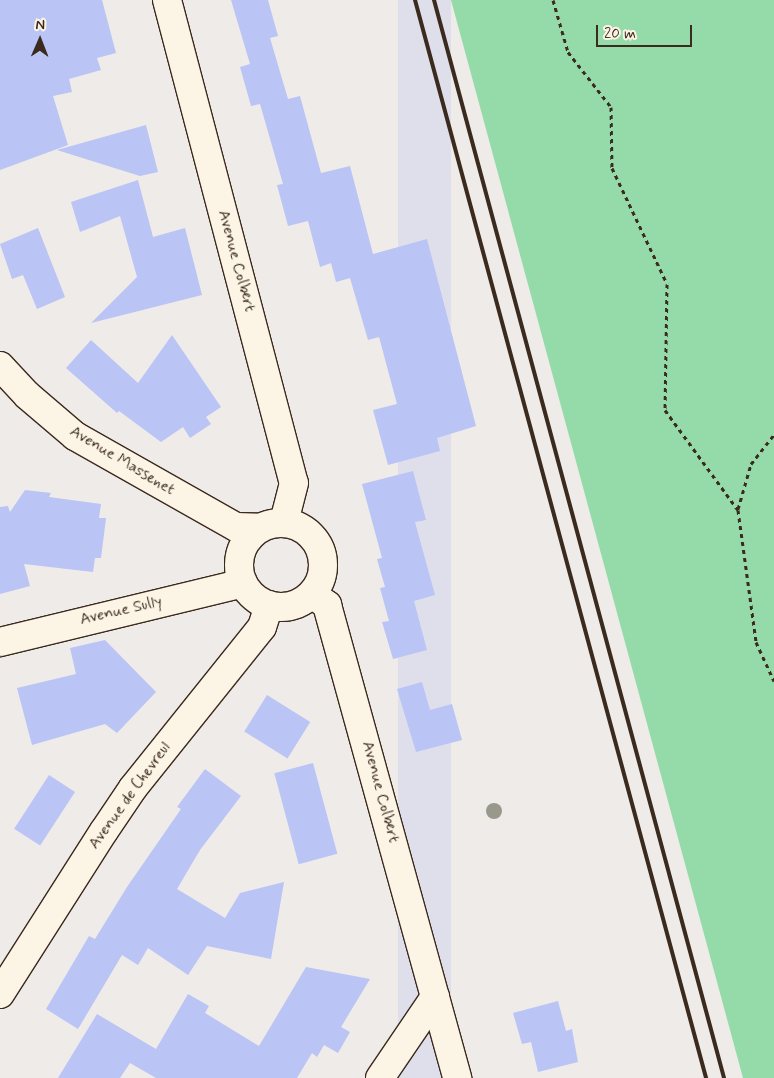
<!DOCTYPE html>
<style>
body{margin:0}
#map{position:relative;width:774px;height:1078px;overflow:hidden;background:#efebe8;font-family:Mynerve,sans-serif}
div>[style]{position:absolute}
.built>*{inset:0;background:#dfdfec;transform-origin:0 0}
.green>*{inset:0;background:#94dba9}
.building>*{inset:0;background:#bac4f5;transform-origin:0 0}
.path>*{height:3px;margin-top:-1.5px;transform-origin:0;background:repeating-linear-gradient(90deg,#3b2a1e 0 4px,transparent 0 8px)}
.roads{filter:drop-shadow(1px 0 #3b2a1e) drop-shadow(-1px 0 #3b2a1e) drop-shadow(0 1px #3b2a1e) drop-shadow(0 -1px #3b2a1e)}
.street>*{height:28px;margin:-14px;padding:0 14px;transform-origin:14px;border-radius:14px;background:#fcf5e5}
.street>.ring{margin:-14px;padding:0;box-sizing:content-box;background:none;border:28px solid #fcf5e5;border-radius:50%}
.rail>*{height:4px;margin:-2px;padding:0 2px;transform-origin:2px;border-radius:2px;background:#3b2a1e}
.trees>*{width:16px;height:16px;margin:-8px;border-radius:50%;background:#98998c}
span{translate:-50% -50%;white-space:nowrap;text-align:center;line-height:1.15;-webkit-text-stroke:5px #fcf5e5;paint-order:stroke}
.street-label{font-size:16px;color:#3b2a1e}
.north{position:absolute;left:15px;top:15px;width:50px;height:50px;-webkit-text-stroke:4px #fcf5e5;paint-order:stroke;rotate:1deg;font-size:14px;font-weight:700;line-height:20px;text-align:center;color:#3b2a1e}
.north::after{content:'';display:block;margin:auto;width:18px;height:22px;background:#3b2a1e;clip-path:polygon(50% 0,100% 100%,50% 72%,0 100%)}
.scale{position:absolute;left:596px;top:25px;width:96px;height:22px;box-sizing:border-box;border:2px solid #3b2a1e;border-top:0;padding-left:6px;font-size:15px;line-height:18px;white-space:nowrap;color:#3b2a1e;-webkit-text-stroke:4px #fcf5e5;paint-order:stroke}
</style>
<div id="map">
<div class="built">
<i style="left:398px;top:0;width:53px;height:1117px"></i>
</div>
<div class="green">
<i style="clip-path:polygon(451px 0,774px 0,774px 1078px,743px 1078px)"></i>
</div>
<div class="building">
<i style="clip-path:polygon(0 0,102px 0,116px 53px,97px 58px,101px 70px,69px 79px,72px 92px,53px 96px,68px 145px,0 170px)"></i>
<i style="clip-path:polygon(231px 0,268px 0,278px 36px,270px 38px,288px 99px,300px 96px,321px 173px,350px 166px,373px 254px,427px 239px,476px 426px,437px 438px,440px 451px,388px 465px,373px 410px,397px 404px,379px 337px,368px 340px,350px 278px,336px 282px,331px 263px,320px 267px,308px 221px,288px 226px,277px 185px,283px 184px,260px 104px,251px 106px,240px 67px,250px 64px)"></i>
<i style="clip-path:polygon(146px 125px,158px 172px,140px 176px,57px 150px)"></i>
<i style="clip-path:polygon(138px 180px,153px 237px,185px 228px,202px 295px,91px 323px,137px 277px,120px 216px,80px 232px,71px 202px)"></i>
<i style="clip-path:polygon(38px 228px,65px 297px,37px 309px,23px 275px,12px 279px,0 244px)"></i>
<i style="clip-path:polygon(172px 335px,221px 407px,206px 417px,211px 424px,190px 438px,183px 427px,161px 442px,119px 411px,117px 413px,66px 368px,91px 340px,138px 383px)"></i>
<i style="clip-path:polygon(413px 471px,426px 520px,415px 522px,435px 595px,414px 601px,427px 650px,393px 659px,382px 622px,389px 621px,380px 588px,385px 587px,377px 559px,382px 558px,362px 484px)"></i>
<i style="clip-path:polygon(25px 490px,51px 493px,49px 497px,101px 504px,99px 518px,106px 518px,101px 558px,95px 558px,93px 572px,24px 564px,30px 586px,0 594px,0 507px,8px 506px,10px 512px)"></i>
<i style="clip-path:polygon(105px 640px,156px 692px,117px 733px,105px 724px,32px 745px,17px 688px,76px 674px,70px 648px)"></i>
<i style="clip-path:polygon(422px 682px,430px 710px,452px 704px,462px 740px,416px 752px,397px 689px)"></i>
<i style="left:267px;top:695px;width:51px;height:43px;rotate:32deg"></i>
<i style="left:313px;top:763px;width:94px;height:40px;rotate:75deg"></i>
<i style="clip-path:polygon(205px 769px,241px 796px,200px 850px,177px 889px,225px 918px,240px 893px,284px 882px,271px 959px,207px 946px,188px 975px,148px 948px,138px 965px,122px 955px,78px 1029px,46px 1009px,89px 936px,95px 939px,127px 887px,181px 809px,177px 807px)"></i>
<i style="left:49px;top:775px;width:31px;height:64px;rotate:33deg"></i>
<i style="clip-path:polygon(306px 967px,370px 979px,341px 1027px,350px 1032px,338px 1053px,324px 1045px,317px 1057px,312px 1053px,297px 1078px,156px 1078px,130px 1063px,120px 1078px,58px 1078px,97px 1014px,156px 1049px,188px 994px,209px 1006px,205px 1013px,259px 1046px)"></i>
<i style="clip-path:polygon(558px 1001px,566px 1031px,572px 1029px,578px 1062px,538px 1072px,531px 1042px,522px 1044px,513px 1013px)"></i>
</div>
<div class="path">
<i style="left:553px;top:0;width:54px;rotate:73.9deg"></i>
<i style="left:568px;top:52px;width:70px;rotate:52deg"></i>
<i style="left:611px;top:107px;width:61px;rotate:89.1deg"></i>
<i style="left:612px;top:168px;width:128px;rotate:64.6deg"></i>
<i style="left:667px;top:284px;width:126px;rotate:90.9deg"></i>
<i style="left:665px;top:410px;width:124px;rotate:53.9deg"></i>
<i style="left:738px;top:510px;width:133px;rotate:82.2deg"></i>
<i style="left:756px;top:642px;width:43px;rotate:65.2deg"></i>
<i style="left:738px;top:509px;width:47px;rotate:-73.9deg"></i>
<i style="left:751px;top:464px;width:37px;rotate:-52deg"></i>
</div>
<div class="roads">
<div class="street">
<i style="left:167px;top:0;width:499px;rotate:75.3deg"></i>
<i style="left:294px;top:483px;width:40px;rotate:104.4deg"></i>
<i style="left:0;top:366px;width:40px;rotate:47deg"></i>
<i style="left:27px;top:395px;width:63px;rotate:40.5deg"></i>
<i style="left:75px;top:436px;width:185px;rotate:29.5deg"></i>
<i style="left:236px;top:527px;width:24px;rotate:2deg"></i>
<i class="ring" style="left:239px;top:523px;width:56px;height:56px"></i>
<i style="left:312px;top:594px;width:19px;rotate:36deg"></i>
<i style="left:327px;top:605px;width:491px;rotate:74.6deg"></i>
<i style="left:0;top:642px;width:250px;rotate:-13.6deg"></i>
<i style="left:0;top:994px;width:193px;rotate:-57.5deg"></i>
<i style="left:104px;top:831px;width:52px;rotate:-56deg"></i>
<i style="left:133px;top:788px;width:206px;rotate:-51.3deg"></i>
<i style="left:262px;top:627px;width:23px;rotate:-72deg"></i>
<i style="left:380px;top:1078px;width:98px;rotate:-55.8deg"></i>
</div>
</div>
<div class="rail">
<i style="left:415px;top:0;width:1117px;rotate:74.89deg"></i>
<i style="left:434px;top:0;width:1116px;rotate:74.94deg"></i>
</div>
<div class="trees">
<i style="left:494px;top:811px"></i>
</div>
<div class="street-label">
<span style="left:236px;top:261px;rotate:75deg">Avenue Colbert</span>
<span style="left:122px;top:461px;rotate:31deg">Avenue Massenet</span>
<span style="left:121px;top:611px;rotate:-13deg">Avenue Sully</span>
<span style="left:380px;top:792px;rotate:75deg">Avenue Colbert</span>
<span style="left:130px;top:796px;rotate:-54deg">Avenue de Chevreul</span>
</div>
<div class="north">N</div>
<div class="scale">20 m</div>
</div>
